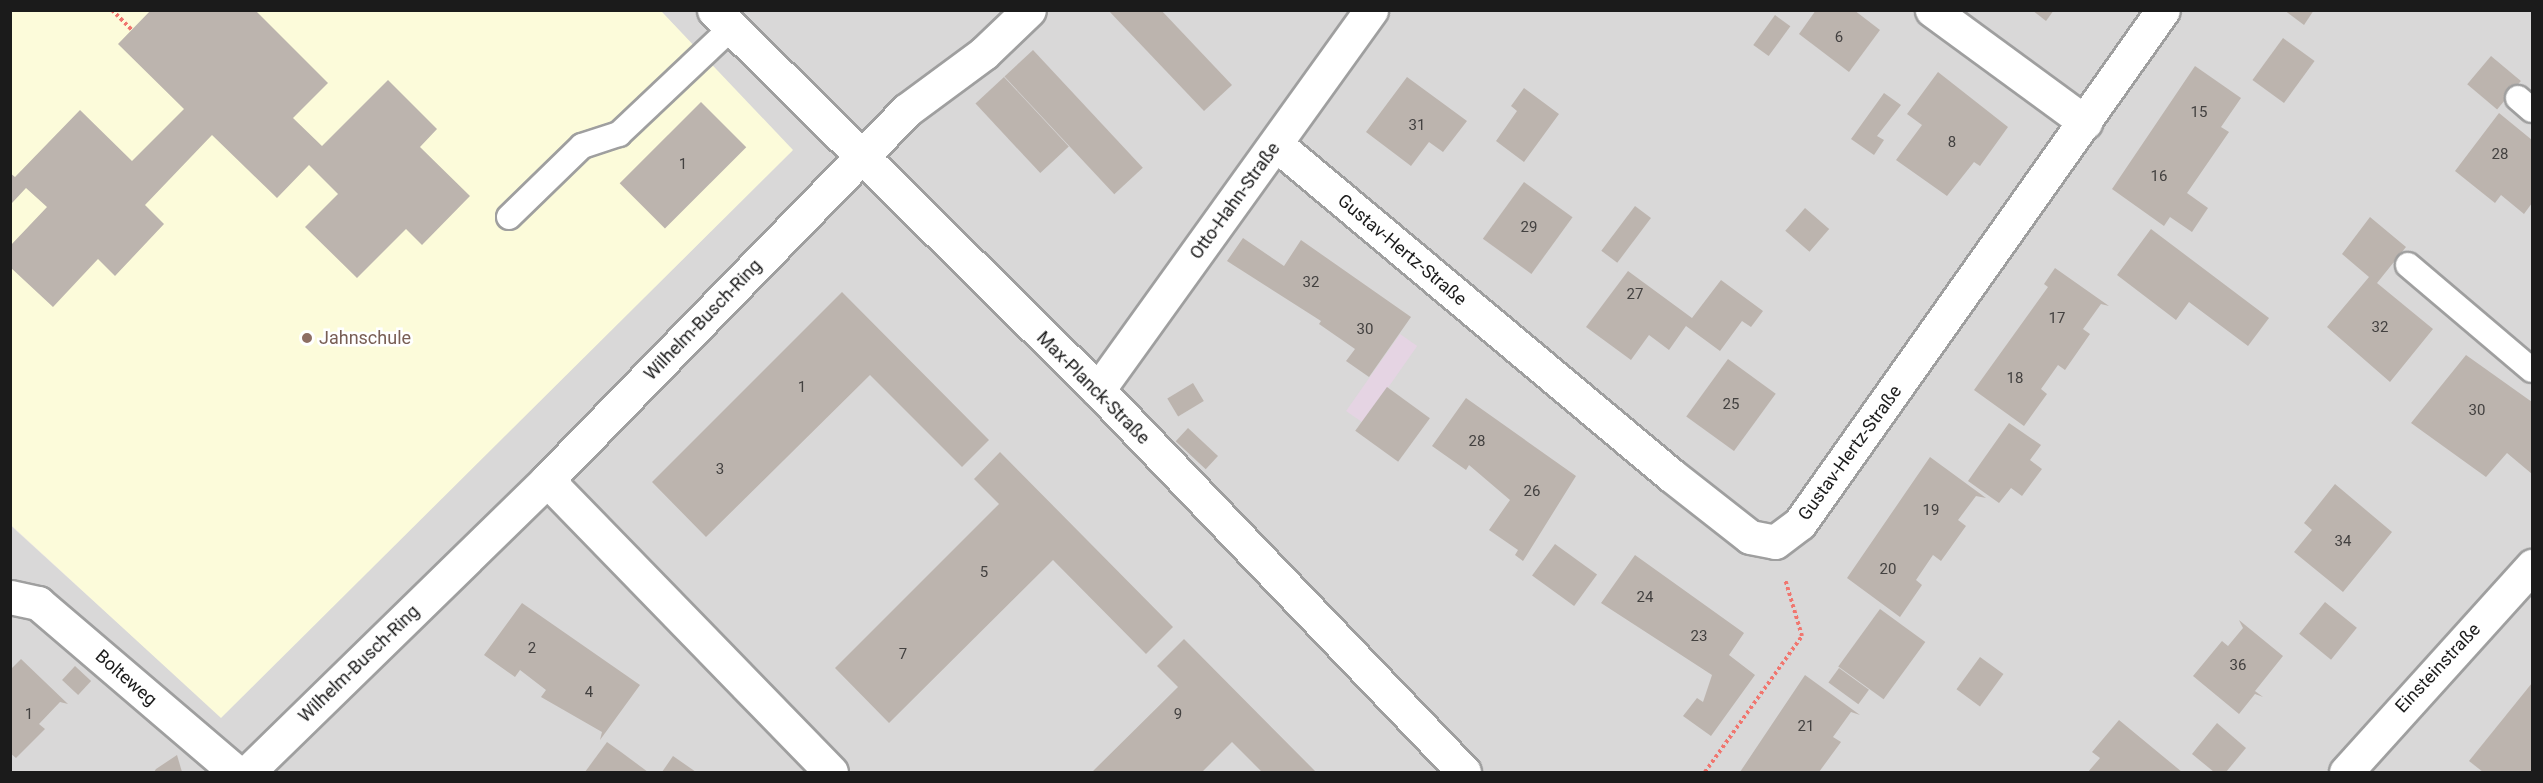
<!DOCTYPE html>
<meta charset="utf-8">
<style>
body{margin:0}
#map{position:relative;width:2543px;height:783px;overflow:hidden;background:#ece8e2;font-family:Roboto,sans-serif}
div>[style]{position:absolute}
.residential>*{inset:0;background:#d9d8d8}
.industrial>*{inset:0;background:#e5d4e3;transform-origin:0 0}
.education>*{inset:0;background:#fcfbda}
.building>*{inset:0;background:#bcb4ae;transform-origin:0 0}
.path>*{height:4px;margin-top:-2px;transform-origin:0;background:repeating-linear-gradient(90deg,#f0766f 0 3px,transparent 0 6px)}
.roads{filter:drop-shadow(2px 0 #9f9f9f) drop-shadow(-2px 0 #9f9f9f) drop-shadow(0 2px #9f9f9f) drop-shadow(0 -2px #9f9f9f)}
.service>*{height:24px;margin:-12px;padding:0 12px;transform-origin:12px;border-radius:12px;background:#fff}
.minor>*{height:33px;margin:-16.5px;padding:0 16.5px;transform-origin:16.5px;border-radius:16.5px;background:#fff}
.dots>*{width:16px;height:16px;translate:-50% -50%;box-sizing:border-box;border:3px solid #fff;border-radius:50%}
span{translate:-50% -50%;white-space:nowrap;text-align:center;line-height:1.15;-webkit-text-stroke:5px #fff;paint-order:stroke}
.number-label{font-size:15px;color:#434140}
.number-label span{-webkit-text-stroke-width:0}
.street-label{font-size:18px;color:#1b1b1b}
.education-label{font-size:18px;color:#785e54}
.left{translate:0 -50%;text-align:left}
.frame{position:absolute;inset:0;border:12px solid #1b1b1b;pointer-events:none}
</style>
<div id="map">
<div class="residential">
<i style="clip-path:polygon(661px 11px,2532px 11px,2532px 772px,11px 772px,10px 525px,221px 717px,792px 151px)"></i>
</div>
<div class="industrial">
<i style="left:1400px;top:334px;width:21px;height:94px;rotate:35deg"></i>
</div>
<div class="education">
<i style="clip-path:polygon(10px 11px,661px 11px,793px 150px,221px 718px,11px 525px)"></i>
</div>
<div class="building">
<i style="clip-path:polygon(151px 10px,255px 10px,328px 83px,293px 118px,322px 146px,388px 80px,437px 129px,420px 147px,470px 196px,422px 245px,406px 229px,357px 278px,305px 227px,338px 194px,309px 165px,277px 198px,212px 135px,145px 205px,164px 224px,115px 276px,98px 259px,53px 307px,10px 267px,10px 246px,47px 207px,26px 188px,12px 203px,10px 173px,15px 177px,80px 110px,132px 161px,184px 109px,118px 44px)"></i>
<i style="clip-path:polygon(1108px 10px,1161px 10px,1232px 85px,1204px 111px)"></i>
<i style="clip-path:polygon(1816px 10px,1854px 10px,1880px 30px,1849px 72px,1799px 34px)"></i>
<i style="clip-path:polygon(2032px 10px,2054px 10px,2046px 21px)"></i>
<i style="clip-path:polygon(2284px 10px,2314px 10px,2304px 25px)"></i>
<i style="left:1775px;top:15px;width:19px;height:37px;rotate:36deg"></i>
<i style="left:2283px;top:38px;width:39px;height:52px;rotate:36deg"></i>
<i style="left:1033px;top:50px;width:161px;height:39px;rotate:47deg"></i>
<i style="left:2491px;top:56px;width:39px;height:37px;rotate:40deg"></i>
<i style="clip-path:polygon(2195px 66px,2241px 98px,2221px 127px,2229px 132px,2187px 193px,2208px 208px,2192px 232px,2170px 217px,2164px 226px,2112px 189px)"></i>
<i style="clip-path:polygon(1938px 72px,2008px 127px,1980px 166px,1974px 162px,1947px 196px,1896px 160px,1922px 125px,1907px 114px)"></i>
<i style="left:1004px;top:77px;width:95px;height:39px;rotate:47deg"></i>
<i style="clip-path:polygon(1407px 77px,1467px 121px,1443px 152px,1429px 142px,1411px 166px,1366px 132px)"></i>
<i style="clip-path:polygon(1524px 88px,1559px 114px,1524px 162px,1496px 141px,1517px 111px,1511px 106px)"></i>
<i style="clip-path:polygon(1884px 93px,1901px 105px,1877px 136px,1884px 140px,1874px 155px,1851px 139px)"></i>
<i style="left:701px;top:102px;width:64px;height:115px;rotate:45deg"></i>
<i style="clip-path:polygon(2499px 113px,2532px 140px,2532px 203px,2524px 214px,2501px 195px,2495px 203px,2455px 171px)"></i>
<i style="left:1524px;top:182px;width:60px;height:70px;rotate:36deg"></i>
<i style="left:1635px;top:206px;width:20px;height:56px;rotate:37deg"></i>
<i style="left:1805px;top:208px;width:32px;height:30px;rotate:41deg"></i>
<i style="clip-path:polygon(2370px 217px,2406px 247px,2377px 283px,2433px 329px,2390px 382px,2327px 327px,2369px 277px,2342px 254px)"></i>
<i style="clip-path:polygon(2151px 229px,2269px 318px,2248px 346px,2189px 302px,2176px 320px,2117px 275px)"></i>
<i style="clip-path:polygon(1243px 238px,1284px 266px,1301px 240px,1411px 317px,1369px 377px,1346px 361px,1355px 349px,1319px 324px,1321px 321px,1227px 261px)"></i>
<i style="clip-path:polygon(2055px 268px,2109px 306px,2101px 304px,2083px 329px,2090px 334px,2065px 370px,2058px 365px,2041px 389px,2047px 394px,2024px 426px,1974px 390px,2048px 287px,2044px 284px)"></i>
<i style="clip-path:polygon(1628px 271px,1692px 318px,1721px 280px,1763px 311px,1751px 327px,1742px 321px,1720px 351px,1686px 326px,1669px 350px,1649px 335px,1631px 360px,1586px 327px)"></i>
<i style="clip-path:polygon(842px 292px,989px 440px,962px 467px,870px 375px,706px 537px,652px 482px)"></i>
<i style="clip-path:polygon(2466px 355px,2532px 402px,2532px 474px,2507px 453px,2486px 477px,2411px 423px)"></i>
<i style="left:1728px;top:359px;width:59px;height:71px;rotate:36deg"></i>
<i style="left:1193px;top:383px;width:21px;height:30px;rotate:59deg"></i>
<i style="left:1387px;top:387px;width:53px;height:54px;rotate:36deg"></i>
<i style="clip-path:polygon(1466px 398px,1576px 476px,1523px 561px,1515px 555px,1518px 550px,1489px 530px,1510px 500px,1469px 465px,1466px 470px,1432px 446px)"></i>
<i style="clip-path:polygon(2009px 423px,2041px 445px,2030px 460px,2042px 469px,2022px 496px,2011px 488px,1999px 503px,1968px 481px)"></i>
<i style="left:1188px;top:428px;width:41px;height:18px;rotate:43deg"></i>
<i style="clip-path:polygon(1000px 452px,1173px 627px,1146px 654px,1053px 560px,889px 723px,835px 668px,999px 504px,974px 479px)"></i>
<i style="clip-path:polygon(1930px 457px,1986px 498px,1976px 496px,1958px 520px,1966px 526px,1941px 561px,1933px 555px,1916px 580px,1922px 585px,1900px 617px,1847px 578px)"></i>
<i style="clip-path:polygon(2335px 484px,2392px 532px,2343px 592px,2294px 552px,2312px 530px,2304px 523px)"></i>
<i style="left:1555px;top:544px;width:52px;height:39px;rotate:36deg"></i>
<i style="clip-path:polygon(1635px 555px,1744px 633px,1729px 655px,1755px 675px,1711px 736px,1683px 716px,1697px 698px,1703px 702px,1712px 675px,1601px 603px)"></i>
<i style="left:2325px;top:602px;width:41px;height:41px;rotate:39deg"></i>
<i style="clip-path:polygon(522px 603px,640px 685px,600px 740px,602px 732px,541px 697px,546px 690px,520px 670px,515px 677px,484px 655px)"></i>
<i style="left:1880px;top:609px;width:56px;height:71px;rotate:36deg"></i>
<i style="clip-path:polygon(2239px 620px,2283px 656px,2255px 691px,2263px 697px,2255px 694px,2239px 714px,2193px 676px,2222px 641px,2228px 646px,2243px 628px)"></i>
<i style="clip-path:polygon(1184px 639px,1316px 772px,1262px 772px,1232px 742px,1202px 772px,1092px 772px,1178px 687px,1157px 666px)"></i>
<i style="left:1980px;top:657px;width:29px;height:40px;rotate:36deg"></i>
<i style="clip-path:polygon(21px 659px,68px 704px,60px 702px,39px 724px,45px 729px,16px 758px,10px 753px,10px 670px)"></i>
<i style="left:75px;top:666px;width:22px;height:19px;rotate:43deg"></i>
<i style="left:1839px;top:668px;width:37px;height:18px;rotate:36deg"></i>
<i style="clip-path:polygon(1805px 675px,1860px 715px,1851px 712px,1833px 737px,1841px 742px,1819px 772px,1740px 772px)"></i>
<i style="clip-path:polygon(2532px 683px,2532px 772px,2483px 772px,2469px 761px)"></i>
<i style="clip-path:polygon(2119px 720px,2182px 772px,2088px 772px,2100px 758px,2092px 752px)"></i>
<i style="clip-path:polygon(2217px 723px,2246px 748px,2226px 772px,2214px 772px,2192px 754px)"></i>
<i style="clip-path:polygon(607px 742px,621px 752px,648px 772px,585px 772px)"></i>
<i style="clip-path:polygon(177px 755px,182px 772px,154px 772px,156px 769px)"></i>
<i style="clip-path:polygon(673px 756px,696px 772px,662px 772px)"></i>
</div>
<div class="path">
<i style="left:112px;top:10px;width:28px;rotate:45deg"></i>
<i style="left:1705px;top:772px;width:167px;rotate:-54.5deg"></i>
<i style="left:1802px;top:636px;width:59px;rotate:-106.6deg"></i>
</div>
<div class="roads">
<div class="service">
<i style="left:2518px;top:98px;width:18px;rotate:41deg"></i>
<i style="left:509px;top:217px;width:102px;rotate:-44.2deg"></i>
<i style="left:582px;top:146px;width:39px;rotate:-18deg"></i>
<i style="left:619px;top:134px;width:154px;rotate:-43.4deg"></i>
<i style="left:2408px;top:265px;width:162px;rotate:40.3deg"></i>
</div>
<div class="minor">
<i style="left:714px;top:10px;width:540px;rotate:44.7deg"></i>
<i style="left:1098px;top:390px;width:529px;rotate:46.23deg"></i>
<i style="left:1932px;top:10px;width:190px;rotate:36.2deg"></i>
<i style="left:1277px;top:145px;width:514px;rotate:39.95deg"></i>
<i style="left:1671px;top:475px;width:100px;rotate:38.1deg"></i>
<i style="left:1750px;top:537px;width:25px;rotate:11deg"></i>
<i style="left:1775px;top:542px;width:31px;rotate:-37deg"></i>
<i style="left:1800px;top:523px;width:628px;rotate:-54.72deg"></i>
<i style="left:1098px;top:390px;width:468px;rotate:-54.3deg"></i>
<i style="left:10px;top:597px;width:29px;rotate:12deg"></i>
<i style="left:38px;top:603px;width:260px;rotate:40.5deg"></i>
<i style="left:248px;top:772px;width:418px;rotate:-44.3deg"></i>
<i style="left:831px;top:772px;width:407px;rotate:-134.2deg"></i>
<i style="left:547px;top:480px;width:516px;rotate:-45.78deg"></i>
<i style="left:907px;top:110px;width:96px;rotate:-36.5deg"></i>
<i style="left:984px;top:53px;width:62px;rotate:-43.7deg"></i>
<i style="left:2346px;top:772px;width:278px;rotate:-47.9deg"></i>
</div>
</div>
<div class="dots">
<i style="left:307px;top:338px;background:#8d6e63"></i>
</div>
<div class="number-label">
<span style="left:1839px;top:38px">6</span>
<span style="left:2199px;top:113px">15</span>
<span style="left:1417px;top:126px">31</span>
<span style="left:1952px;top:143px">8</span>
<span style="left:2500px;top:155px">28</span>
<span style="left:683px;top:165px">1</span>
<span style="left:2159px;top:177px">16</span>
<span style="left:1529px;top:228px">29</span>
<span style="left:1311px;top:283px">32</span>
<span style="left:1635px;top:295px">27</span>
<span style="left:2057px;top:319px">17</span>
<span style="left:2380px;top:328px">32</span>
<span style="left:1365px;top:330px">30</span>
<span style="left:2015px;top:379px">18</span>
<span style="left:802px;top:388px">1</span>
<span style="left:1731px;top:405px">25</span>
<span style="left:2477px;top:411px">30</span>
<span style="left:1477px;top:442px">28</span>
<span style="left:720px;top:470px">3</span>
<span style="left:1532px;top:492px">26</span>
<span style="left:1931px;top:511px">19</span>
<span style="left:2343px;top:542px">34</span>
<span style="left:1888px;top:570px">20</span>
<span style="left:984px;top:573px">5</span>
<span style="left:1645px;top:598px">24</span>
<span style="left:1699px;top:637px">23</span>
<span style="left:532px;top:649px">2</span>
<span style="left:903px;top:655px">7</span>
<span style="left:2238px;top:666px">36</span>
<span style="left:589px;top:693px">4</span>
<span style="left:29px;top:715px">1</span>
<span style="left:1178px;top:715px">9</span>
<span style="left:1806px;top:727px">21</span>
</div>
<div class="street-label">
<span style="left:1235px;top:201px;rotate:-54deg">Otto-Hahn-Straße</span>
<span style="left:1402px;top:250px;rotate:40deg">Gustav-Hertz-Straße</span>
<span style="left:703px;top:320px;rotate:-46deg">Wilhelm-Busch-Ring</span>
<span style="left:1093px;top:388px;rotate:45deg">Max-Planck-Straße</span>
<span style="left:1850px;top:453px;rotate:-54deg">Gustav-Hertz-Straße</span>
<span style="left:359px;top:664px;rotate:-44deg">Wilhelm-Busch-Ring</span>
<span style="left:2438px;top:668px;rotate:-47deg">Einsteinstraße</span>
<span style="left:126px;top:678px;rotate:41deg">Bolteweg</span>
</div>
<div class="education-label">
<span class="left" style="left:319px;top:338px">Jahnschule</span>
</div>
<div class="frame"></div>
</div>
